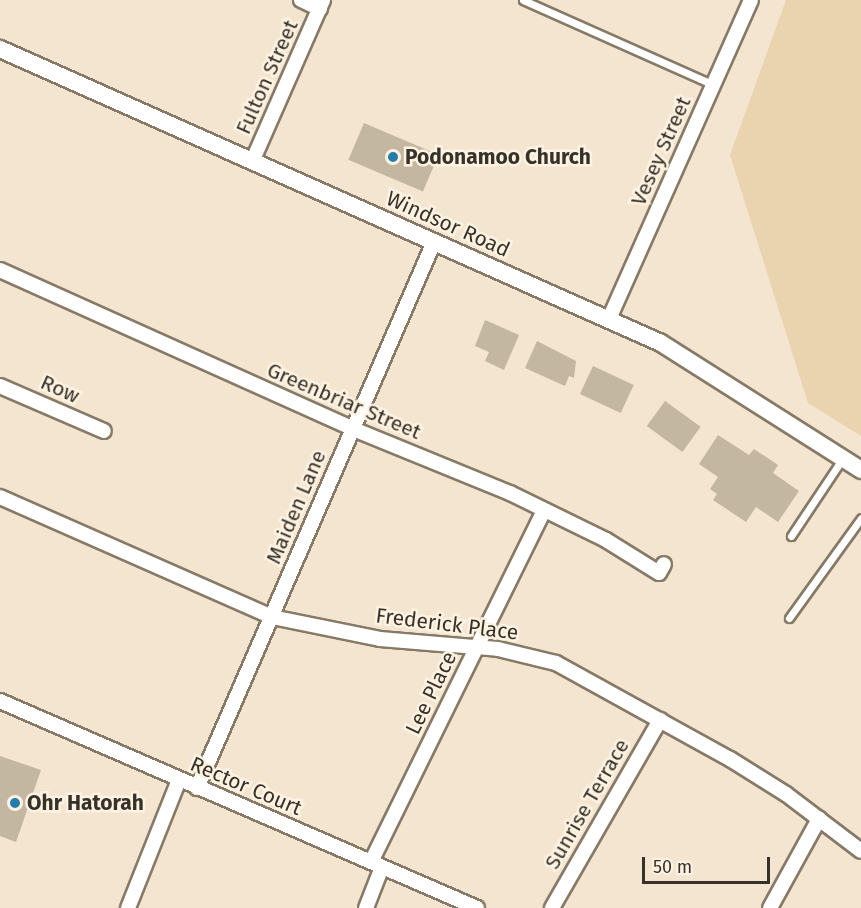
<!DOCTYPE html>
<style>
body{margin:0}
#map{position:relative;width:861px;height:908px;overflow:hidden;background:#f3e5d0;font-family:"Fira Sans",sans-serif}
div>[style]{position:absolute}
.green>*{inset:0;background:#ead3af}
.building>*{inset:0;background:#c4b7a2;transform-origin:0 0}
.roads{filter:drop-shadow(2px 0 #867a66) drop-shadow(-2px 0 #867a66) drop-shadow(0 2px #867a66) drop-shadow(0 -2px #867a66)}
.service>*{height:7px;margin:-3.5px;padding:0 3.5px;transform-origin:3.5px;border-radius:3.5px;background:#fff}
.minor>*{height:14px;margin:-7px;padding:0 7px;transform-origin:7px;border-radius:7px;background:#fff}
.tertiary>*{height:16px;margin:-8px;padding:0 8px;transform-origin:8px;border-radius:8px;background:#fff}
.dots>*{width:16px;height:16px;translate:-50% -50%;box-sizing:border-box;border:3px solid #fef3e2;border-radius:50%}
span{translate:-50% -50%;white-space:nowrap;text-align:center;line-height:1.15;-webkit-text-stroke:5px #fef3e2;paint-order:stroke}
.street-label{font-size:21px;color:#373229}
.poi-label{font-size:21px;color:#373229;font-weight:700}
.left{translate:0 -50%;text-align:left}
.scale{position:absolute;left:642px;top:857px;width:128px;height:27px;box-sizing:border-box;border:3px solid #373229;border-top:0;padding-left:8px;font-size:18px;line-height:21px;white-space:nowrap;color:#373229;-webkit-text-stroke:4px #fef3e2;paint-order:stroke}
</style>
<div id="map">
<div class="green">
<i style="clip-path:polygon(786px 0,861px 0,861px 436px,808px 403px,730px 155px)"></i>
</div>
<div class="building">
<i style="left:364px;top:123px;width:81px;height:40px;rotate:23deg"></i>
<i style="clip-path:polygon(485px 320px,519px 335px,504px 370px,485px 361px,489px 352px,475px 346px)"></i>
<i style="clip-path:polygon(537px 341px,576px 361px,574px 378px,569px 376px,565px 386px,525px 368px)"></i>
<i style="left:593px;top:366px;width:45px;height:31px;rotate:25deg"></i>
<i style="left:665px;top:401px;width:44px;height:31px;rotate:36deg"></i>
<i style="clip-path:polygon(718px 435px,749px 455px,754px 449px,778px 465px,773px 473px,799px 491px,778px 522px,756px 507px,746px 522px,713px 500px,717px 494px,710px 489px,718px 477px,699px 464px)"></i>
<i style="clip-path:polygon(0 756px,41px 770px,16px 842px,0 836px)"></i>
</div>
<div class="roads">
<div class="service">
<i style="left:523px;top:0;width:209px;rotate:24deg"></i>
<i style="left:791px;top:536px;width:94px;rotate:-56.3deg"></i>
<i style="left:789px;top:618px;width:123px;rotate:-54.2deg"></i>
</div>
<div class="minor">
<i style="left:301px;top:0;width:21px;rotate:25deg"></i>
<i style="left:252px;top:162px;width:177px;rotate:-66.3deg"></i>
<i style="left:0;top:270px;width:387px;rotate:24.2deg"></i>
<i style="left:353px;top:429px;width:170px;rotate:22.2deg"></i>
<i style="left:510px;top:493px;width:107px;rotate:26.1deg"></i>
<i style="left:606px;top:540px;width:62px;rotate:31.9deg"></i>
<i style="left:659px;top:573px;width:10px;rotate:-61deg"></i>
<i style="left:609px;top:319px;width:349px;rotate:-66deg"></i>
<i style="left:0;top:386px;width:113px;rotate:23.4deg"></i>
<i style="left:0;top:497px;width:297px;rotate:23.8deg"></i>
<i style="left:272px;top:617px;width:110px;rotate:11.5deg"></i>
<i style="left:380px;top:639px;width:118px;rotate:4.8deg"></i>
<i style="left:498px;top:649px;width:60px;rotate:13.6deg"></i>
<i style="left:556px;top:663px;width:199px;rotate:28.9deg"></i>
<i style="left:730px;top:759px;width:66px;rotate:32deg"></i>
<i style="left:786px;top:794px;width:94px;rotate:37.2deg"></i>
<i style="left:0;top:701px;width:520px;rotate:23.46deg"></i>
<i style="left:197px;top:788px;width:595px;rotate:-66.54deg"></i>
<i style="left:371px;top:862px;width:392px;rotate:-63.8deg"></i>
<i style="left:128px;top:908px;width:138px;rotate:-68.3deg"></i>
<i style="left:366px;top:908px;width:44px;rotate:-68.7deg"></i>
<i style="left:552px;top:908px;width:217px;rotate:-60.1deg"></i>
<i style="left:770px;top:908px;width:102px;rotate:-61.2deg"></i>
</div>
<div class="tertiary">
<i style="left:0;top:49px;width:723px;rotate:23.98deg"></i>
<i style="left:661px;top:343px;width:237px;rotate:32.4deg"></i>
</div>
</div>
<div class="dots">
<i style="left:393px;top:157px;background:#257dac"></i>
<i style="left:15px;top:803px;background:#257dac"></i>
</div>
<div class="street-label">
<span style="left:267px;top:77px;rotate:-66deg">Fulton Street</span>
<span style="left:661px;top:151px;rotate:-66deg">Vesey Street</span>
<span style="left:448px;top:224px;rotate:24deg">Windsor Road</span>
<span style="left:60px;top:389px;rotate:24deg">Row</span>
<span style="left:344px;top:401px;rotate:23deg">Greenbriar Street</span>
<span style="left:296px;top:507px;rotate:-67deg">Maiden Lane</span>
<span style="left:447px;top:624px;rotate:7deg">Frederick Place</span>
<span style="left:431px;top:693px;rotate:-64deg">Lee Place</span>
<span style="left:246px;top:786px;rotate:23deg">Rector Court</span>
<span style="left:587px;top:804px;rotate:-60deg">Sunrise Terrace</span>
</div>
<div class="poi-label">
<span class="left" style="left:405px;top:157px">Podonamoo Church</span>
<span class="left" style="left:27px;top:803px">Ohr Hatorah</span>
</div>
<div class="scale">50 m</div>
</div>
